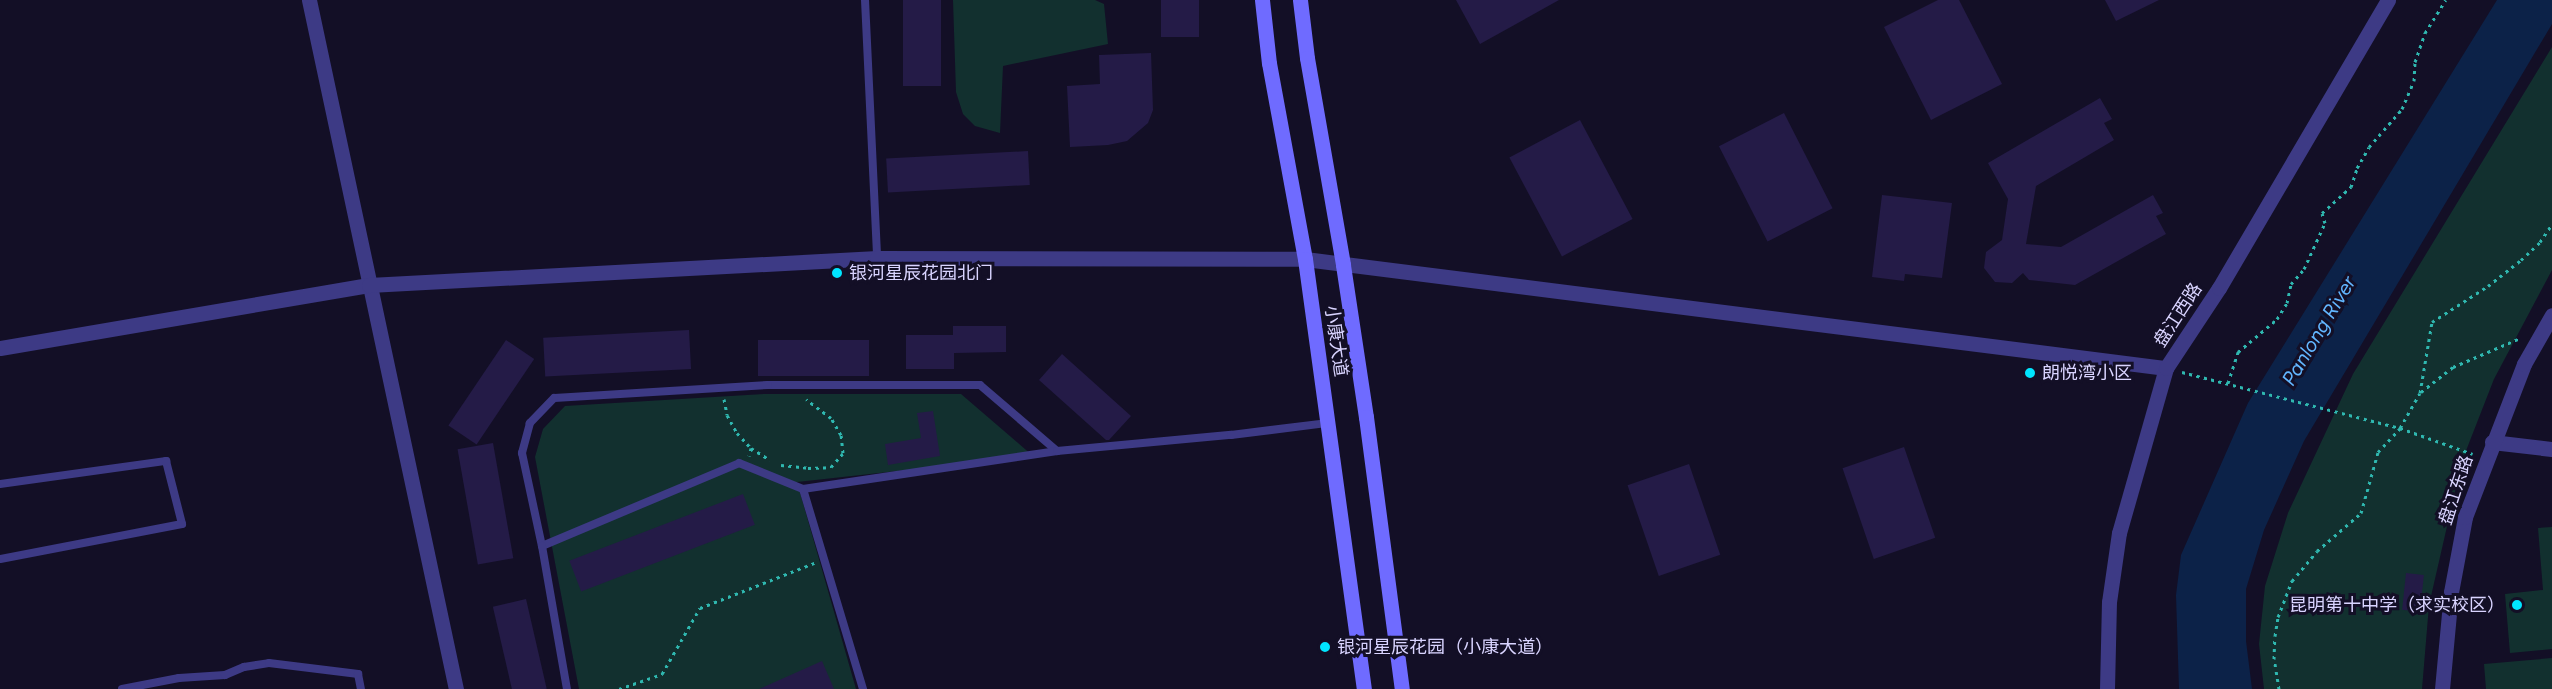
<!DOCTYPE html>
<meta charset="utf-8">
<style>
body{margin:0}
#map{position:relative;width:2552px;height:689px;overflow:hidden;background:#130f26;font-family:Figtree,"Noto Sans SC",sans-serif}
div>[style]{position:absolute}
.green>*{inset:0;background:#12302f}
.water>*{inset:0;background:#0c2248}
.building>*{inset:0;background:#241b47;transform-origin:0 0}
.path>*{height:3px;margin-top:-1.5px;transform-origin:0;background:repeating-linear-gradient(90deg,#2fb8b0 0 3px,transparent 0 7.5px)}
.service>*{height:8px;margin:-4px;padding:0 4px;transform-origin:4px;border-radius:4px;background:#3d3a85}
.minor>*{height:15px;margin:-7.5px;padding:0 7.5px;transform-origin:7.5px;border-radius:7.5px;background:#3d3a85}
.tertiary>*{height:15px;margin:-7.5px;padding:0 7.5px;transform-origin:7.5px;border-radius:7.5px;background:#3d3a85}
.secondary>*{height:15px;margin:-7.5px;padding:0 7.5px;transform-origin:7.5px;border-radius:7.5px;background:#6f6bff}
.dots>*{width:16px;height:16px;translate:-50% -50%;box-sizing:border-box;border:3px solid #130f26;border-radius:50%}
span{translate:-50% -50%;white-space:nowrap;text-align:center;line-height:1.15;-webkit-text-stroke:6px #130f26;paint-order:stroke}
.poi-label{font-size:18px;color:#d9d4ff}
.left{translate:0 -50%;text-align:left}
.right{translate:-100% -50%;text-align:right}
.street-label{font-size:18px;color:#d9d4ff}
.water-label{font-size:20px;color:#62b6ff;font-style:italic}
</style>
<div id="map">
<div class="green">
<i style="clip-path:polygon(953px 0,1095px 0,1104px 4px,1108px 44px,1003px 66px,1000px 133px,975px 126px,963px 114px,956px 92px)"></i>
<i style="clip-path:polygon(2552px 47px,2552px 270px,2494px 379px,2462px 461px,2429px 605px,2422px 689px,2264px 689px,2259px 644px,2265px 586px,2288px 513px,2353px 374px)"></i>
<i style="clip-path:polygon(764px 394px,961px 394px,1033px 456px,797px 482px,856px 689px,579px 689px,535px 457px,543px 429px,565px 406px)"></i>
<i style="clip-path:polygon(2552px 527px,2552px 649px,2510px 653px,2505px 594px,2543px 590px,2538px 528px)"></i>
<i style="clip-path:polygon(2552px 658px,2552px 689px,2486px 689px,2484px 664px)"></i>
</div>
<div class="water">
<i style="clip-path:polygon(2497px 0,2552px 0,2552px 24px,2304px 441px,2264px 530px,2246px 589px,2246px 641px,2252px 689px,2179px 689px,2176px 595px,2181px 555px,2248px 403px)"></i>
</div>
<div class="building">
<i style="left:903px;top:0;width:38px;height:86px"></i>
<i style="left:1161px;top:0;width:38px;height:37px"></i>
<i style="clip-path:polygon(1456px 0,1559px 0,1480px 44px)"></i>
<i style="clip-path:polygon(1938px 0,1959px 0,2002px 84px,1931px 120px,1884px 27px)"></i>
<i style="clip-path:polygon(2105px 0,2159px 0,2116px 21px)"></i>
<i style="clip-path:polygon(1151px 53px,1153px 110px,1148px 123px,1127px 141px,1108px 145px,1070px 147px,1067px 86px,1100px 84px,1099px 55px)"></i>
<i style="clip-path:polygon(2100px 98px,2112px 119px,2104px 123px,2114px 140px,2036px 186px,2026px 244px,2061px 247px,2153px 195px,2163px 213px,2156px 216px,2166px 234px,2075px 285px,2029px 280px,2023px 273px,2012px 283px,1995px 282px,1984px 268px,1986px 252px,2002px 240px,2008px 199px,1988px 163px)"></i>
<i style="left:1784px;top:113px;width:107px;height:73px;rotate:63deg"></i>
<i style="left:1580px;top:120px;width:112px;height:80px;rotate:62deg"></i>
<i style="left:1028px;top:151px;width:34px;height:142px;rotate:87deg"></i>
<i style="clip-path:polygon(1882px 195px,1952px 203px,1942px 278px,1905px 274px,1904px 281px,1872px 277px)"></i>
<i style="clip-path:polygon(953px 326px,1006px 326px,1006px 352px,954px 353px,954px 369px,906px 369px,906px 335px,953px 335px)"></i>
<i style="left:689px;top:330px;width:39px;height:146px;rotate:87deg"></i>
<i style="left:506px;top:340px;width:34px;height:103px;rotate:34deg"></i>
<i style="left:869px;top:340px;width:36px;height:111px;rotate:90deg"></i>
<i style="clip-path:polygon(1062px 354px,1131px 416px,1109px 440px,1106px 440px,1039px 380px)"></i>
<i style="clip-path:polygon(933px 411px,940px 456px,888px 465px,885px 444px,921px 438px,917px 413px)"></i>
<i style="left:493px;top:443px;width:117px;height:36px;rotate:80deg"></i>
<i style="left:1904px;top:447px;width:96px;height:65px;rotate:71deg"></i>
<i style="left:1689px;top:464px;width:96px;height:65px;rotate:71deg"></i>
<i style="left:743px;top:494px;width:33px;height:186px;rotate:69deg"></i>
<i style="left:2406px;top:573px;width:18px;height:37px;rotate:6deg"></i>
<i style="left:526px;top:599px;width:92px;height:34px;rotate:77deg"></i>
<i style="clip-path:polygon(822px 661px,834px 689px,759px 689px)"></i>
</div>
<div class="path">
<i style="left:2182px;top:372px;width:225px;rotate:14.4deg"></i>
<i style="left:2400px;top:428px;width:77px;rotate:19.6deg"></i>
<i style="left:2228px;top:383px;width:33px;rotate:-72deg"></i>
<i style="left:2238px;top:352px;width:51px;rotate:-40.2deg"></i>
<i style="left:2277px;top:319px;width:19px;rotate:-58deg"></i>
<i style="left:2287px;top:303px;width:19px;rotate:-78deg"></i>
<i style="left:2291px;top:284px;width:20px;rotate:-49deg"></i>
<i style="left:2304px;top:269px;width:51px;rotate:-65.5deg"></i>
<i style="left:2325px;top:223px;width:10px;rotate:-107deg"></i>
<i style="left:2322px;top:213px;width:39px;rotate:-42deg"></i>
<i style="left:2351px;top:187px;width:20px;rotate:-72deg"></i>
<i style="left:2357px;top:168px;width:24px;rotate:-60deg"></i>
<i style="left:2369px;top:147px;width:50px;rotate:-49deg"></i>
<i style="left:2402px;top:109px;width:30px;rotate:-67deg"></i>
<i style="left:2414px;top:81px;width:19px;rotate:-87deg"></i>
<i style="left:2415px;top:62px;width:31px;rotate:-71deg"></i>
<i style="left:2425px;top:33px;width:39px;rotate:-58deg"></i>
<i style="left:2421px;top:392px;width:41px;rotate:-38deg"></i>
<i style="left:2453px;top:367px;width:73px;rotate:-23.4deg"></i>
<i style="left:724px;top:399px;width:16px;rotate:79deg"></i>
<i style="left:727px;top:415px;width:21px;rotate:61deg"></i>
<i style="left:737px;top:433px;width:21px;rotate:47deg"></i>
<i style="left:751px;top:448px;width:8px;rotate:104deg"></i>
<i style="left:751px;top:448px;width:22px;rotate:32deg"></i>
<i style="left:781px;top:465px;width:27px;rotate:6deg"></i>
<i style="left:808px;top:468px;width:23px;rotate:-2deg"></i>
<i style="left:831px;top:467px;width:18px;rotate:-49deg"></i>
<i style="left:843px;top:453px;width:18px;rotate:-96deg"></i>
<i style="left:841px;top:435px;width:20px;rotate:-120deg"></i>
<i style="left:831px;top:418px;width:31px;rotate:-143deg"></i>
<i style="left:619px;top:689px;width:46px;rotate:-19.2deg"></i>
<i style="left:662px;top:674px;width:76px;rotate:-60.1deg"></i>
<i style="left:700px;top:608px;width:123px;rotate:-21.5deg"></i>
<i style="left:2279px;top:689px;width:30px;rotate:-99deg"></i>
<i style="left:2274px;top:659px;width:23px;rotate:-88deg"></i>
<i style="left:2275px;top:636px;width:19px;rotate:-81deg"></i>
<i style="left:2278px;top:617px;width:39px;rotate:-69deg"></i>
<i style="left:2292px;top:581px;width:39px;rotate:-50deg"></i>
<i style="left:2317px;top:551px;width:58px;rotate:-40.8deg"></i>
<i style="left:2361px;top:513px;width:63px;rotate:-74.4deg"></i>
<i style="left:2378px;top:452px;width:33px;rotate:-47deg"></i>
<i style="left:2400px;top:428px;width:40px;rotate:-60.3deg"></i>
<i style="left:2420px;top:393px;width:72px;rotate:-80.4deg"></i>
<i style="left:2432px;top:322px;width:67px;rotate:-32.7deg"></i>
<i style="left:2488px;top:286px;width:42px;rotate:-38.2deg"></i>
<i style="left:2521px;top:260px;width:26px;rotate:-43deg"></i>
<i style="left:2540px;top:242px;width:22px;rotate:-56deg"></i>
</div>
<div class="service">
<i style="left:865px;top:0;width:258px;rotate:87.3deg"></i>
<i style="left:1057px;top:451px;width:101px;rotate:-139.4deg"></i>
<i style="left:980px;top:385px;width:212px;rotate:180deg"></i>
<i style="left:768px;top:385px;width:214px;rotate:176.5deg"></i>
<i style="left:554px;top:398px;width:35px;rotate:134deg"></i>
<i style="left:530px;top:423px;width:31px;rotate:105deg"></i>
<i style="left:522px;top:453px;width:95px;rotate:77.9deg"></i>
<i style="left:542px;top:546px;width:214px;rotate:-22.8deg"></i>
<i style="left:739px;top:463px;width:69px;rotate:22.1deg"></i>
<i style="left:803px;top:489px;width:257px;rotate:-8.5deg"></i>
<i style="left:1057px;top:451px;width:175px;rotate:-5.3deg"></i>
<i style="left:1231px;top:435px;width:98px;rotate:-7.1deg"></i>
<i style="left:0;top:484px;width:168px;rotate:-7.9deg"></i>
<i style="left:166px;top:461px;width:65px;rotate:75.7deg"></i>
<i style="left:182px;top:524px;width:185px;rotate:169.1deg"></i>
<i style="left:803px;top:489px;width:209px;rotate:73.3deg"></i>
<i style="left:542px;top:546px;width:145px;rotate:80.1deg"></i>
<i style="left:122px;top:689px;width:58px;rotate:-10.9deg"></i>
<i style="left:179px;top:678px;width:46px;rotate:-3.7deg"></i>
<i style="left:225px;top:675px;width:21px;rotate:-23deg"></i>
<i style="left:244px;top:667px;width:25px;rotate:-9deg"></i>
<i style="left:269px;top:663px;width:90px;rotate:7deg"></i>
<i style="left:358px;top:674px;width:15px;rotate:79deg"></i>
</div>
<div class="minor">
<i style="left:309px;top:0;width:705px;rotate:77.96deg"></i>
<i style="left:0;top:348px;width:374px;rotate:-9.7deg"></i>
<i style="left:2492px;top:442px;width:60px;rotate:6.7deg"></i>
</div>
<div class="tertiary">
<i style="left:369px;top:285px;width:509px;rotate:-3.04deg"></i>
<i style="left:877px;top:258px;width:428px;rotate:0.1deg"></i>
<i style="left:1305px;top:259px;width:868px;rotate:7.22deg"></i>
<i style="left:2107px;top:689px;width:87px;rotate:-88.7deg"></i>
<i style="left:2109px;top:602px;width:70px;rotate:-81.8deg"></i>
<i style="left:2119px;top:533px;width:172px;rotate:-74.1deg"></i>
<i style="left:2166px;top:368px;width:96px;rotate:-56.5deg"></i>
<i style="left:2219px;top:288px;width:334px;rotate:-59.6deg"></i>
<i style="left:2442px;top:689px;width:97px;rotate:-84.7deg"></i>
<i style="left:2451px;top:592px;width:76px;rotate:-79.4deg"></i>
<i style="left:2465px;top:517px;width:164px;rotate:-68.9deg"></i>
<i style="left:2524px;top:364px;width:56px;rotate:-60.3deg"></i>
</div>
<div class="secondary">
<i style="left:1262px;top:0;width:63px;rotate:83.7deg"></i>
<i style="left:1269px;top:63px;width:199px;rotate:79.6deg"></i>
<i style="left:1305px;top:259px;width:434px;rotate:82.2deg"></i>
<i style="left:1300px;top:0;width:58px;rotate:83.1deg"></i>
<i style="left:1307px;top:58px;width:210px;rotate:80.1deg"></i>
<i style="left:1343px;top:265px;width:154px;rotate:81.4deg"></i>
<i style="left:1366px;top:417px;width:274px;rotate:82.5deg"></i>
</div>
<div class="dots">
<i style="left:837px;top:273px;background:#00e5ff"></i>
<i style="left:2030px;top:373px;background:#00e5ff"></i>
<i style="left:2517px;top:605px;background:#00e5ff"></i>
<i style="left:1325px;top:647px;background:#00e5ff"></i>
</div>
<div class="poi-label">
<span class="left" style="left:849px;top:273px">银河星辰花园北门</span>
<span class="left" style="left:2042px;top:373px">朗悦湾小区</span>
<span class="right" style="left:2505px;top:605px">昆明第十中学（求实校区）</span>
<span class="left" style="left:1337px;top:647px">银河星辰花园（小康大道）</span>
</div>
<div class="street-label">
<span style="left:2178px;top:315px;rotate:-57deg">盘江西路</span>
<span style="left:1336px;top:341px;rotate:82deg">小康大道</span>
<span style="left:2456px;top:490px;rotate:-72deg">盘江东路</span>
</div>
<div class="water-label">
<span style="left:2319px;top:331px;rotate:-59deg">Panlong River</span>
</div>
</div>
